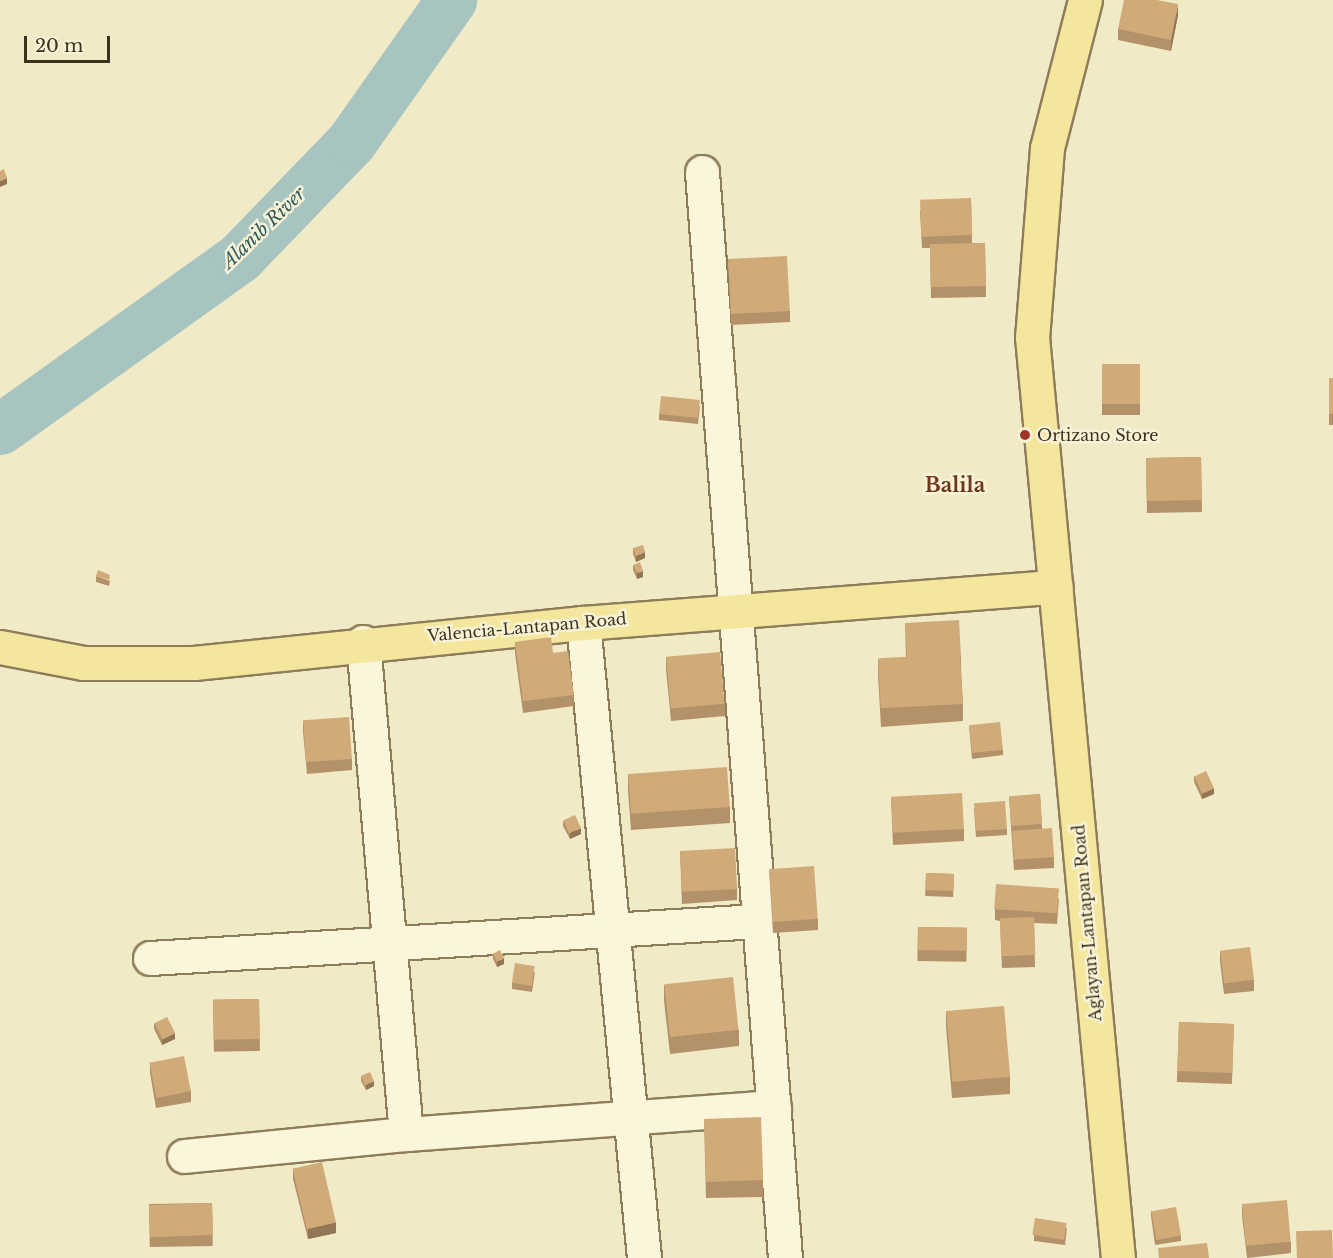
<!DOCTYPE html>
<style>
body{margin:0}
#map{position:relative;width:1333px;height:1258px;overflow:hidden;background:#f1eac6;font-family:"Libre Baskerville",serif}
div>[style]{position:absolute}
.river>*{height:51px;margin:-25.5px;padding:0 25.5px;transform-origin:25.5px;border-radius:25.5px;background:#a8c4c0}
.roads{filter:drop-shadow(2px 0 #8e7d5a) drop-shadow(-2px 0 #8e7d5a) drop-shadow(0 2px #8e7d5a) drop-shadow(0 -2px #8e7d5a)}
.minor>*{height:33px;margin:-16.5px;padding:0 16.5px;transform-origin:16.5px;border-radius:16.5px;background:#fbf5da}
.major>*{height:33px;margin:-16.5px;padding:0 16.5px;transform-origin:16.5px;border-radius:16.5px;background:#f5e69d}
.wall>*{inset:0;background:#b49269;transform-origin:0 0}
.shaded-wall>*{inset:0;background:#927755}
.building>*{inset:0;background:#d1aa7a;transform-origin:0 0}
.dots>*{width:16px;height:16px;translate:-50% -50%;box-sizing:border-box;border:3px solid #f8f3d6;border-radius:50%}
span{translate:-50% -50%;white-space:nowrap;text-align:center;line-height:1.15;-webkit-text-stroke:5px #f8f3d6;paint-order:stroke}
.poi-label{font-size:16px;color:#3d321f}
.left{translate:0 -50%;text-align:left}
.street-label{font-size:16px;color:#3d321f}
.water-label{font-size:18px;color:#2d5a5e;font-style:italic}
.quarter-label{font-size:20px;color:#6c371c;font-weight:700}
.scale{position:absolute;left:24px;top:36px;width:86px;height:27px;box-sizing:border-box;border:3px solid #3d321f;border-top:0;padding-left:8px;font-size:18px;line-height:21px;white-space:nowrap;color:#3d321f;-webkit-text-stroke:4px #f8f3d6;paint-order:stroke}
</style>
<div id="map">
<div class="river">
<i style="left:0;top:429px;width:295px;rotate:-35.6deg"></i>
<i style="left:240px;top:257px;width:160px;rotate:-46deg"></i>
<i style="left:351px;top:142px;width:174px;rotate:-54.8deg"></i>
</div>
<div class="roads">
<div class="minor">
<i style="left:702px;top:172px;width:1089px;rotate:85.63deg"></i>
<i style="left:583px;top:623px;width:638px;rotate:84.51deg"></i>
<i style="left:150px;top:958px;width:608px;rotate:-3.49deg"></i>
<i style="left:406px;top:1134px;width:369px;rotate:-4.2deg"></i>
<i style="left:184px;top:1156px;width:223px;rotate:-5.7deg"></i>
<i style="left:406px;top:1134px;width:494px;rotate:-95deg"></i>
</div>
<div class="major">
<i style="left:1085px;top:0;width:153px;rotate:104.4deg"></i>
<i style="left:1047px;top:148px;width:190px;rotate:94.5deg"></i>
<i style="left:1032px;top:337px;width:925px;rotate:84.67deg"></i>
<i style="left:0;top:647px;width:85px;rotate:10.9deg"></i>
<i style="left:83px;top:663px;width:111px"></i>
<i style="left:194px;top:663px;width:391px;rotate:-5.9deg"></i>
<i style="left:583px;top:623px;width:474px;rotate:-4.4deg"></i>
</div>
</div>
<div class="wall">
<i style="clip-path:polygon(1178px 15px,1171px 51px,1118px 40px,1118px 29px)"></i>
<i style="clip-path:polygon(971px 198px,972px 243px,985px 243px,986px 297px,931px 298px,930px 248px,922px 248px,920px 211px)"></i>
<i style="clip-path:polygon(728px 259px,790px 311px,790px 322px,731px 325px)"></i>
<i style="left:1102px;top:364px;width:38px;height:51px"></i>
<i style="left:1329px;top:378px;width:4px;height:47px"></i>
<i style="clip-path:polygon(700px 406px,698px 424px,659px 420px,659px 414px)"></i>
<i style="left:1201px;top:457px;width:55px;height:55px;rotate:89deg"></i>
<i style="clip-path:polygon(633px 548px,645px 558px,636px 562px,633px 554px)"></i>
<i style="clip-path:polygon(633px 565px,643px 577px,637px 579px,633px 570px)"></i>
<i style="clip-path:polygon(96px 576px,110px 581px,109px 586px,96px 582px)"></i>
<i style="clip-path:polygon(905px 623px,961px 656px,961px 667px,963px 704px,963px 721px,881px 727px,878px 676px,878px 660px,906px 658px)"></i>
<i style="clip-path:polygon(515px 642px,553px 653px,574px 695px,574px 706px,523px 713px,515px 653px)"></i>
<i style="clip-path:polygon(666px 657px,725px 704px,725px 716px,671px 721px,666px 669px)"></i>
<i style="clip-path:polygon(303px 721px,352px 759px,352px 770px,307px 774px,303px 732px)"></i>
<i style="clip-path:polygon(969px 726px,1003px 750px,1003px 755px,972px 759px)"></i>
<i style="clip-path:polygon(628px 774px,730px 807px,730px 823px,631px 830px,628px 791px)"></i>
<i style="clip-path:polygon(1194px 776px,1214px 794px,1202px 799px,1194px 782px)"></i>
<i style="clip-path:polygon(1040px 794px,1042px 828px,1054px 857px,1054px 868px,1014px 870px,1009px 797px)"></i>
<i style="clip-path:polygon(891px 798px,964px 829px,964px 841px,893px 845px)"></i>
<i style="clip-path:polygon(974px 808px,1007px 829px,1007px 835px,976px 837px)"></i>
<i style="clip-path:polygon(563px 821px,581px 834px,570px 839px,563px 826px)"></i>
<i style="clip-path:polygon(680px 851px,737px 889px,737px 900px,682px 904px)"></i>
<i style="clip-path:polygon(769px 869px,818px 919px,818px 930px,773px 933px)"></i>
<i style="left:926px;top:873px;width:28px;height:23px;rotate:2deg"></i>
<i style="clip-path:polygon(1059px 899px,1057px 924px,1034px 923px,1035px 967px,1002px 968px,1000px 921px,995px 920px,995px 909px)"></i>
<i style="left:918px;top:927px;width:49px;height:34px;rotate:1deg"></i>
<i style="clip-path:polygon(1220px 951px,1254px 980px,1254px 991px,1224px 994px,1220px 962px)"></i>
<i style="clip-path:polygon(493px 953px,504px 964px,497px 967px,493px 959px)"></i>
<i style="clip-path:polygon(535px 972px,532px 992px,512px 989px,512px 983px)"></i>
<i style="clip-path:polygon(664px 985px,739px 1030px,739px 1046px,670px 1054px,664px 1001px)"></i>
<i style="left:259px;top:999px;width:52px;height:46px;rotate:89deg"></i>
<i style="clip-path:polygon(946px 1011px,1010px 1077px,1010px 1094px,952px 1098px,946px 1027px)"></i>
<i style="left:1179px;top:1022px;width:55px;height:60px;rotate:2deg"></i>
<i style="clip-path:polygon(154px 1023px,175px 1039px,162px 1045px,154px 1029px)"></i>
<i style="clip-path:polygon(150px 1062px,191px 1091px,191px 1102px,156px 1108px,150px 1073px)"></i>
<i style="clip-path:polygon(361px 1076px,374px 1086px,366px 1090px,361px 1081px)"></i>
<i style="clip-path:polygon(704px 1119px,763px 1180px,763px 1197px,706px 1198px)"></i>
<i style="clip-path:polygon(293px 1168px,336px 1233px,308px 1239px,293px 1179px)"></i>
<i style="left:212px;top:1203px;width:43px;height:63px;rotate:89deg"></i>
<i style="clip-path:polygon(1242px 1205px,1291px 1242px,1291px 1253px,1247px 1258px,1242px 1216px)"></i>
<i style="clip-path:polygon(1151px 1211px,1181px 1236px,1181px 1241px,1155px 1245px,1151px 1216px)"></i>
<i style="clip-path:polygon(1067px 1228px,1065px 1245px,1034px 1241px,1034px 1235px)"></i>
</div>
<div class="shaded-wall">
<i style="clip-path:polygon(1178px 4px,1178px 15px,1171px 51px,1171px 40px)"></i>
<i style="clip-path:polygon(7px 178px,7px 184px,0 187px,0 181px)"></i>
<i style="clip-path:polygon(645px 552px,645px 558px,636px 562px,636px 556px)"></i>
<i style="clip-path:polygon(643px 571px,643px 577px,637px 579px,637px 573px)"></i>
<i style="clip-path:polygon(1214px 788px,1214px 794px,1202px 799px,1202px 793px)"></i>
<i style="clip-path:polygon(581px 828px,581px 834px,570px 839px,570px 833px)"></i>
<i style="clip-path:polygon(504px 958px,504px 964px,497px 967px,497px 962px)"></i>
<i style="clip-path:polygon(175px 1033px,175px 1039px,162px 1045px,162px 1039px)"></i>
<i style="clip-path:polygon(374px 1081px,374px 1086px,366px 1090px,366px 1085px)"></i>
<i style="clip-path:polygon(336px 1222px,336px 1233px,308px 1239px,308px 1228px)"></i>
</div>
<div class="building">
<i style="clip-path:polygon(1124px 0,1157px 0,1178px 4px,1171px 40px,1118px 29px)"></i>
<i style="clip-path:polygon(4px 169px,7px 178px,0 181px,0 171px)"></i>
<i style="left:971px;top:198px;width:37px;height:51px;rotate:88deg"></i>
<i style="left:985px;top:243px;width:43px;height:55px;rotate:89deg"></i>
<i style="left:787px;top:256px;width:55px;height:59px;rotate:87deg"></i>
<i style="left:1102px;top:364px;width:38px;height:40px"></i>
<i style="left:1329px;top:378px;width:4px;height:36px"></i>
<i style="left:661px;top:396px;width:39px;height:18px;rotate:6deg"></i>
<i style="left:1201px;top:457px;width:43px;height:55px;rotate:89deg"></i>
<i style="clip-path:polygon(643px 545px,645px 552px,636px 556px,633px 548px)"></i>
<i style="clip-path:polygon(640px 562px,643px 571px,637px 573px,633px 565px)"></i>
<i style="clip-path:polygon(98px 570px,110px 575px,109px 580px,96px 576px)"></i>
<i style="clip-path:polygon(959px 620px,961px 656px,960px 656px,960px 654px,907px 658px,905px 623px)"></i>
<i style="clip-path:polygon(551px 637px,553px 653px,568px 651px,574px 695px,523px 701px,515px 642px)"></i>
<i style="left:720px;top:652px;width:52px;height:54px;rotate:85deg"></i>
<i style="left:960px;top:654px;width:50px;height:82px;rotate:87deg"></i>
<i style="left:349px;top:717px;width:42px;height:46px;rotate:86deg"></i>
<i style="left:1000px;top:722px;width:28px;height:31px;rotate:84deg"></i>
<i style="left:727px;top:767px;width:40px;height:99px;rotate:86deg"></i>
<i style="left:1206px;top:771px;width:19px;height:13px;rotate:65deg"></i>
<i style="left:962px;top:793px;width:36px;height:71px;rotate:87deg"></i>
<i style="left:1040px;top:794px;width:30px;height:31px;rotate:86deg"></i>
<i style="left:1005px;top:801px;width:28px;height:31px;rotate:86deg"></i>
<i style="left:575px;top:815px;width:14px;height:13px;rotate:65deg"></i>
<i style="left:1052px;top:828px;width:29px;height:40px;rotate:86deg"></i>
<i style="left:735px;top:848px;width:41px;height:55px;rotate:87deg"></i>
<i style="left:814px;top:866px;width:53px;height:45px;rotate:86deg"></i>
<i style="left:926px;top:873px;width:28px;height:17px;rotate:2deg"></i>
<i style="left:996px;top:884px;width:63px;height:25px;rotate:4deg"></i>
<i style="left:1034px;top:917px;width:38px;height:34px;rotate:88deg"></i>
<i style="left:918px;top:927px;width:49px;height:23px;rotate:1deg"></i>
<i style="left:1250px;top:947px;width:33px;height:30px;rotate:83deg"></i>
<i style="left:500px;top:950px;width:9px;height:8px;rotate:63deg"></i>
<i style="left:515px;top:963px;width:20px;height:20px;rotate:9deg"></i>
<i style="left:733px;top:977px;width:53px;height:69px;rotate:84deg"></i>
<i style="left:259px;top:999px;width:40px;height:46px;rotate:89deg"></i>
<i style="left:1004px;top:1006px;width:71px;height:58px;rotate:85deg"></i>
<i style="left:167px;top:1017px;width:18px;height:14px;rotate:63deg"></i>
<i style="left:1179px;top:1022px;width:55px;height:49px;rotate:2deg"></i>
<i style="left:184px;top:1056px;width:36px;height:35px;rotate:79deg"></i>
<i style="left:370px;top:1072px;width:10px;height:10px;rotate:66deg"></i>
<i style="left:761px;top:1117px;width:63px;height:57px;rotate:88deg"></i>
<i style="left:322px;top:1162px;width:62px;height:30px;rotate:77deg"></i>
<i style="left:1287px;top:1200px;width:42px;height:45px;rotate:85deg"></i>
<i style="left:212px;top:1203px;width:32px;height:63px;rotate:88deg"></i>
<i style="left:1176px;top:1207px;width:29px;height:25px;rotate:80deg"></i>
<i style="left:1035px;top:1218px;width:32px;height:17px;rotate:9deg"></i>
<i style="left:1332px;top:1230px;width:28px;height:36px;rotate:88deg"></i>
<i style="clip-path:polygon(1207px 1243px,1209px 1258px,1159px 1258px,1158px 1248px)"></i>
</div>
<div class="dots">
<i style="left:1025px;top:435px;background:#a03627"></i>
</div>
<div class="poi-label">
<span class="left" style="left:1037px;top:435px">Ortizano Store</span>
</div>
<div class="street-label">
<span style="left:527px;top:627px;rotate:-5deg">Valencia-Lantapan Road</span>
<span style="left:1087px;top:923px;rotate:-95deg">Aglayan-Lantapan Road</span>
</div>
<div class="water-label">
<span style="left:264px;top:228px;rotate:-44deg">Alanib River</span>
</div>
<div class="quarter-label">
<span style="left:955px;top:485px">Balila</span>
</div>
<div class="scale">20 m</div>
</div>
